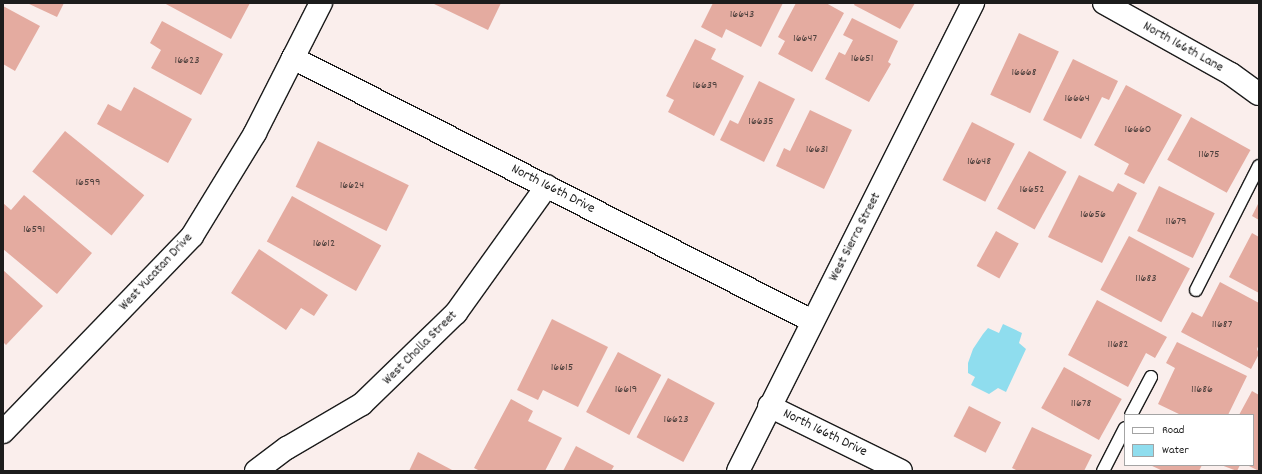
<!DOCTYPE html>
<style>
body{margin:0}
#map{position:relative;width:1262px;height:474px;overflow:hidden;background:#faeeec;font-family:Dekko,sans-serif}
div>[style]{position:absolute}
.water>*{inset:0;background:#8fddee}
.building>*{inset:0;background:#e4aba0;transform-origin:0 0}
.roads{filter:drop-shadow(1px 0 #1c1c1c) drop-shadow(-1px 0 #1c1c1c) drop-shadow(0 1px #1c1c1c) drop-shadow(0 -1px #1c1c1c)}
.lane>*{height:12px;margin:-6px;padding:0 6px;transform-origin:6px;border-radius:6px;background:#fff}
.street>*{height:22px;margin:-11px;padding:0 11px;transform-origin:11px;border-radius:11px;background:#fff}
.secondary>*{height:22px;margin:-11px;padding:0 11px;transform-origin:11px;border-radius:11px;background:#fff}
span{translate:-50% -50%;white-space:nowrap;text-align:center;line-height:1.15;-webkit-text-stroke:4px #fff;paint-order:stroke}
.number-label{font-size:12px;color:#4e403d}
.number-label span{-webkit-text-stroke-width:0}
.street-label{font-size:14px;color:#1c1c1c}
.frame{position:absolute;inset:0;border:4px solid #1c1c1c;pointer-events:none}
.legend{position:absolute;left:1124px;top:414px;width:130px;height:52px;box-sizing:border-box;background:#fff;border:1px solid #a4a4a4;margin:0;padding:5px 7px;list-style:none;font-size:12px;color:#1c1c1c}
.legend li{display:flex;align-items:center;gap:8px;height:20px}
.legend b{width:20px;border:1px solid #a4a4a4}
</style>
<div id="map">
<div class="water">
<i style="clip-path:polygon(1003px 324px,1022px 333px,1019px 343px,1026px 349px,1006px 392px,998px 388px,989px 394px,971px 385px,975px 377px,968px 373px,968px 363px,973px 349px,983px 334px,988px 328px,999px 333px)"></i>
</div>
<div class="building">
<i style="clip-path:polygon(27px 3px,64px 3px,57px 17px)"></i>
<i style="clip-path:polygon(164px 3px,250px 3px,231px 39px)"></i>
<i style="clip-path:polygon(432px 3px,501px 3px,488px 30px)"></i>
<i style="clip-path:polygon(713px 3px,783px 3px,761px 47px,726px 29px,722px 38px,701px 27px)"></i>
<i style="clip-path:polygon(796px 3px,826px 3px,844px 13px,812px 72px,778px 54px,785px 41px,778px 37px)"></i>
<i style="clip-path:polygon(855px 3px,915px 3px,900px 29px,854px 5px)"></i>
<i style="clip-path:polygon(3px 6px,40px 26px,15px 71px,3px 64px)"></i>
<i style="clip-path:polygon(852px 18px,898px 41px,888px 62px,891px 64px,869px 102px,825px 79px,839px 52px,845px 55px,853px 40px,843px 35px)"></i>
<i style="clip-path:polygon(162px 21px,223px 54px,201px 95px,151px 68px,161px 50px,150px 43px)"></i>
<i style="left:1019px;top:33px;width:44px;height:68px;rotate:25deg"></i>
<i style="clip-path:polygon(695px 39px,716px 49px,711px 59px,744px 76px,714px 136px,668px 112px,674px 100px,666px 96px)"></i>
<i style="clip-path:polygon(1073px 59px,1118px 81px,1109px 100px,1102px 97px,1081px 139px,1043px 120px)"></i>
<i style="clip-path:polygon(759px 81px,795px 99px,764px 162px,720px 140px,730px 120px,738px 124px)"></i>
<i style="clip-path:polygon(1126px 85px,1182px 115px,1144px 184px,1124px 174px,1129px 164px,1094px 145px)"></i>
<i style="clip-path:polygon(134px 87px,192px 119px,168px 163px,97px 124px,108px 104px,121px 111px)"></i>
<i style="clip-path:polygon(810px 110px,852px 130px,824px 189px,776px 166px,784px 148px,790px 151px)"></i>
<i style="left:1191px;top:117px;width:68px;height:49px;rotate:29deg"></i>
<i style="left:972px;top:122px;width:48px;height:65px;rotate:27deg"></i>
<i style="left:65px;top:131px;width:102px;height:52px;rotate:39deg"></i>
<i style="left:318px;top:141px;width:101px;height:51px;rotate:26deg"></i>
<i style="left:1029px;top:151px;width:43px;height:66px;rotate:29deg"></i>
<i style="clip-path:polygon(1079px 175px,1113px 192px,1118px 183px,1137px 193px,1102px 263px,1048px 237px)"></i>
<i style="left:1159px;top:186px;width:62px;height:50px;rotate:26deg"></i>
<i style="clip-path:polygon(24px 195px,92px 253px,57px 294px,3px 249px,3px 203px,11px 210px)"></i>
<i style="left:292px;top:196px;width:102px;height:52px;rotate:29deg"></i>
<i style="clip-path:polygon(1259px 202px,1259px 220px,1252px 216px)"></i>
<i style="left:996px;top:231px;width:26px;height:40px;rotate:29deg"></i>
<i style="clip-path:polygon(1252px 233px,1259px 237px,1259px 293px,1229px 277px)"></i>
<i style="left:1129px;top:236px;width:69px;height:61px;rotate:28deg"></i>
<i style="clip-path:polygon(259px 249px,328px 295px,314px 316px,301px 308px,286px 330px,231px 293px)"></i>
<i style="clip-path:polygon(3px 270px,43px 306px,6px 345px,3px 342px)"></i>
<i style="clip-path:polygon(1220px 282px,1259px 303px,1259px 344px,1257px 349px,1259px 354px,1251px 369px,1181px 332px,1192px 312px,1202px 317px)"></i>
<i style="clip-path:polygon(1097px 300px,1167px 337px,1155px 358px,1146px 353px,1128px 387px,1068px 355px)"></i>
<i style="clip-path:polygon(552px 319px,608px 347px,578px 407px,543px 390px,538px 400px,517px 390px)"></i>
<i style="clip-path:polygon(1177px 342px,1247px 376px,1228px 415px,1181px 415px,1158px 404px,1175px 368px,1166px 363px)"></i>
<i style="left:618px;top:352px;width:49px;height:68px;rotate:28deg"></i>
<i style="left:1064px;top:367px;width:66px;height:47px;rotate:29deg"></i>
<i style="left:668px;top:378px;width:53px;height:67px;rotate:28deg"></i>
<i style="clip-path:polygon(1252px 391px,1259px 395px,1259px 471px,1247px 465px,1253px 465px,1253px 415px,1239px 415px)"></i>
<i style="clip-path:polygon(511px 399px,533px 411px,528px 421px,562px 438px,545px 471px,480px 471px,474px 468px)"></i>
<i style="left:969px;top:406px;width:36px;height:34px;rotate:27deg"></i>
<i style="clip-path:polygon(1032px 427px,1092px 455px,1084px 471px,1018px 471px,1012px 468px)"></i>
<i style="clip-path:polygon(576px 446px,614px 466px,611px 471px,563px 471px)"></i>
<i style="clip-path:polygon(418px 452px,454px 471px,409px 471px)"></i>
<i style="clip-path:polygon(1150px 465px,1202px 465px,1199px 471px,1163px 471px)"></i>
<i style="clip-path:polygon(1221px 465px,1240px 465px,1237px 471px)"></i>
</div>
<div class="roads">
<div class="lane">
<i style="left:1196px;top:290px;width:139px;rotate:-63.1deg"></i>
<i style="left:1131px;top:415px;width:43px;rotate:-62.2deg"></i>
<i style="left:1103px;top:471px;width:48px;rotate:-62.9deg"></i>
</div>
<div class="street">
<i style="left:1104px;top:3px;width:145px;rotate:29.2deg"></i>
<i style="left:1231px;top:74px;width:34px;rotate:36deg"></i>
<i style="left:293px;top:58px;width:582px;rotate:26.87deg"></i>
<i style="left:769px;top:406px;width:147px;rotate:26.2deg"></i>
<i style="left:3px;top:432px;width:272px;rotate:-46deg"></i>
<i style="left:192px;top:236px;width:121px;rotate:-58.5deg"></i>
<i style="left:255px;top:133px;width:146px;rotate:-63.1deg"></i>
<i style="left:738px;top:471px;width:524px;rotate:-63.34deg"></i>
</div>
<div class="secondary">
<i style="left:256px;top:471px;width:39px;rotate:-37deg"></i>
<i style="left:287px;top:448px;width:87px;rotate:-30.4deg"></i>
<i style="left:362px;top:404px;width:131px;rotate:-44.1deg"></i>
<i style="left:456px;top:313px;width:156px;rotate:-54.4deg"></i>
</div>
</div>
<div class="number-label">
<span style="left:742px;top:15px">16643</span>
<span style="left:805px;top:39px">16647</span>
<span style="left:862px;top:59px">16651</span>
<span style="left:187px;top:61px">16623</span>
<span style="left:1024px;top:73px">16668</span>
<span style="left:705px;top:86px">16639</span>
<span style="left:1077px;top:99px">16664</span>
<span style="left:761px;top:122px">16635</span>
<span style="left:1138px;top:130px">16660</span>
<span style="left:817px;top:150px">16631</span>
<span style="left:1209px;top:155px">11675</span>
<span style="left:979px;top:162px">16648</span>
<span style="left:88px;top:183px">16599</span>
<span style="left:352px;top:186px">16624</span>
<span style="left:1032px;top:190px">16652</span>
<span style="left:1093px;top:215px">16656</span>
<span style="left:1176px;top:222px">11679</span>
<span style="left:34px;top:230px">16591</span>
<span style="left:324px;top:244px">16612</span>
<span style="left:1146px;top:279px">11683</span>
<span style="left:1222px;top:325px">11687</span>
<span style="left:1118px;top:345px">11682</span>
<span style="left:562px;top:368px">16615</span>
<span style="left:626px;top:390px">16619</span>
<span style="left:1202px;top:390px">11686</span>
<span style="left:1081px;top:404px">11678</span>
<span style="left:676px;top:420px">16623</span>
</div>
<div class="street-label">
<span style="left:1183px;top:47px;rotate:29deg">North 166th Lane</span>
<span style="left:553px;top:189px;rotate:27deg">North 166th Drive</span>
<span style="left:855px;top:237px;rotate:-63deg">West Sierra Street</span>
<span style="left:156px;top:272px;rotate:-47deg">West Yucatan Drive</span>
<span style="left:420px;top:348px;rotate:-45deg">West Cholla Street</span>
<span style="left:825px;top:433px;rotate:26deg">North 166th Drive</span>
</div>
<div class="frame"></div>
<ul class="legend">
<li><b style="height:5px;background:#fff"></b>Road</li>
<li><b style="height:11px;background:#8fddee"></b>Water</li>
</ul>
</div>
